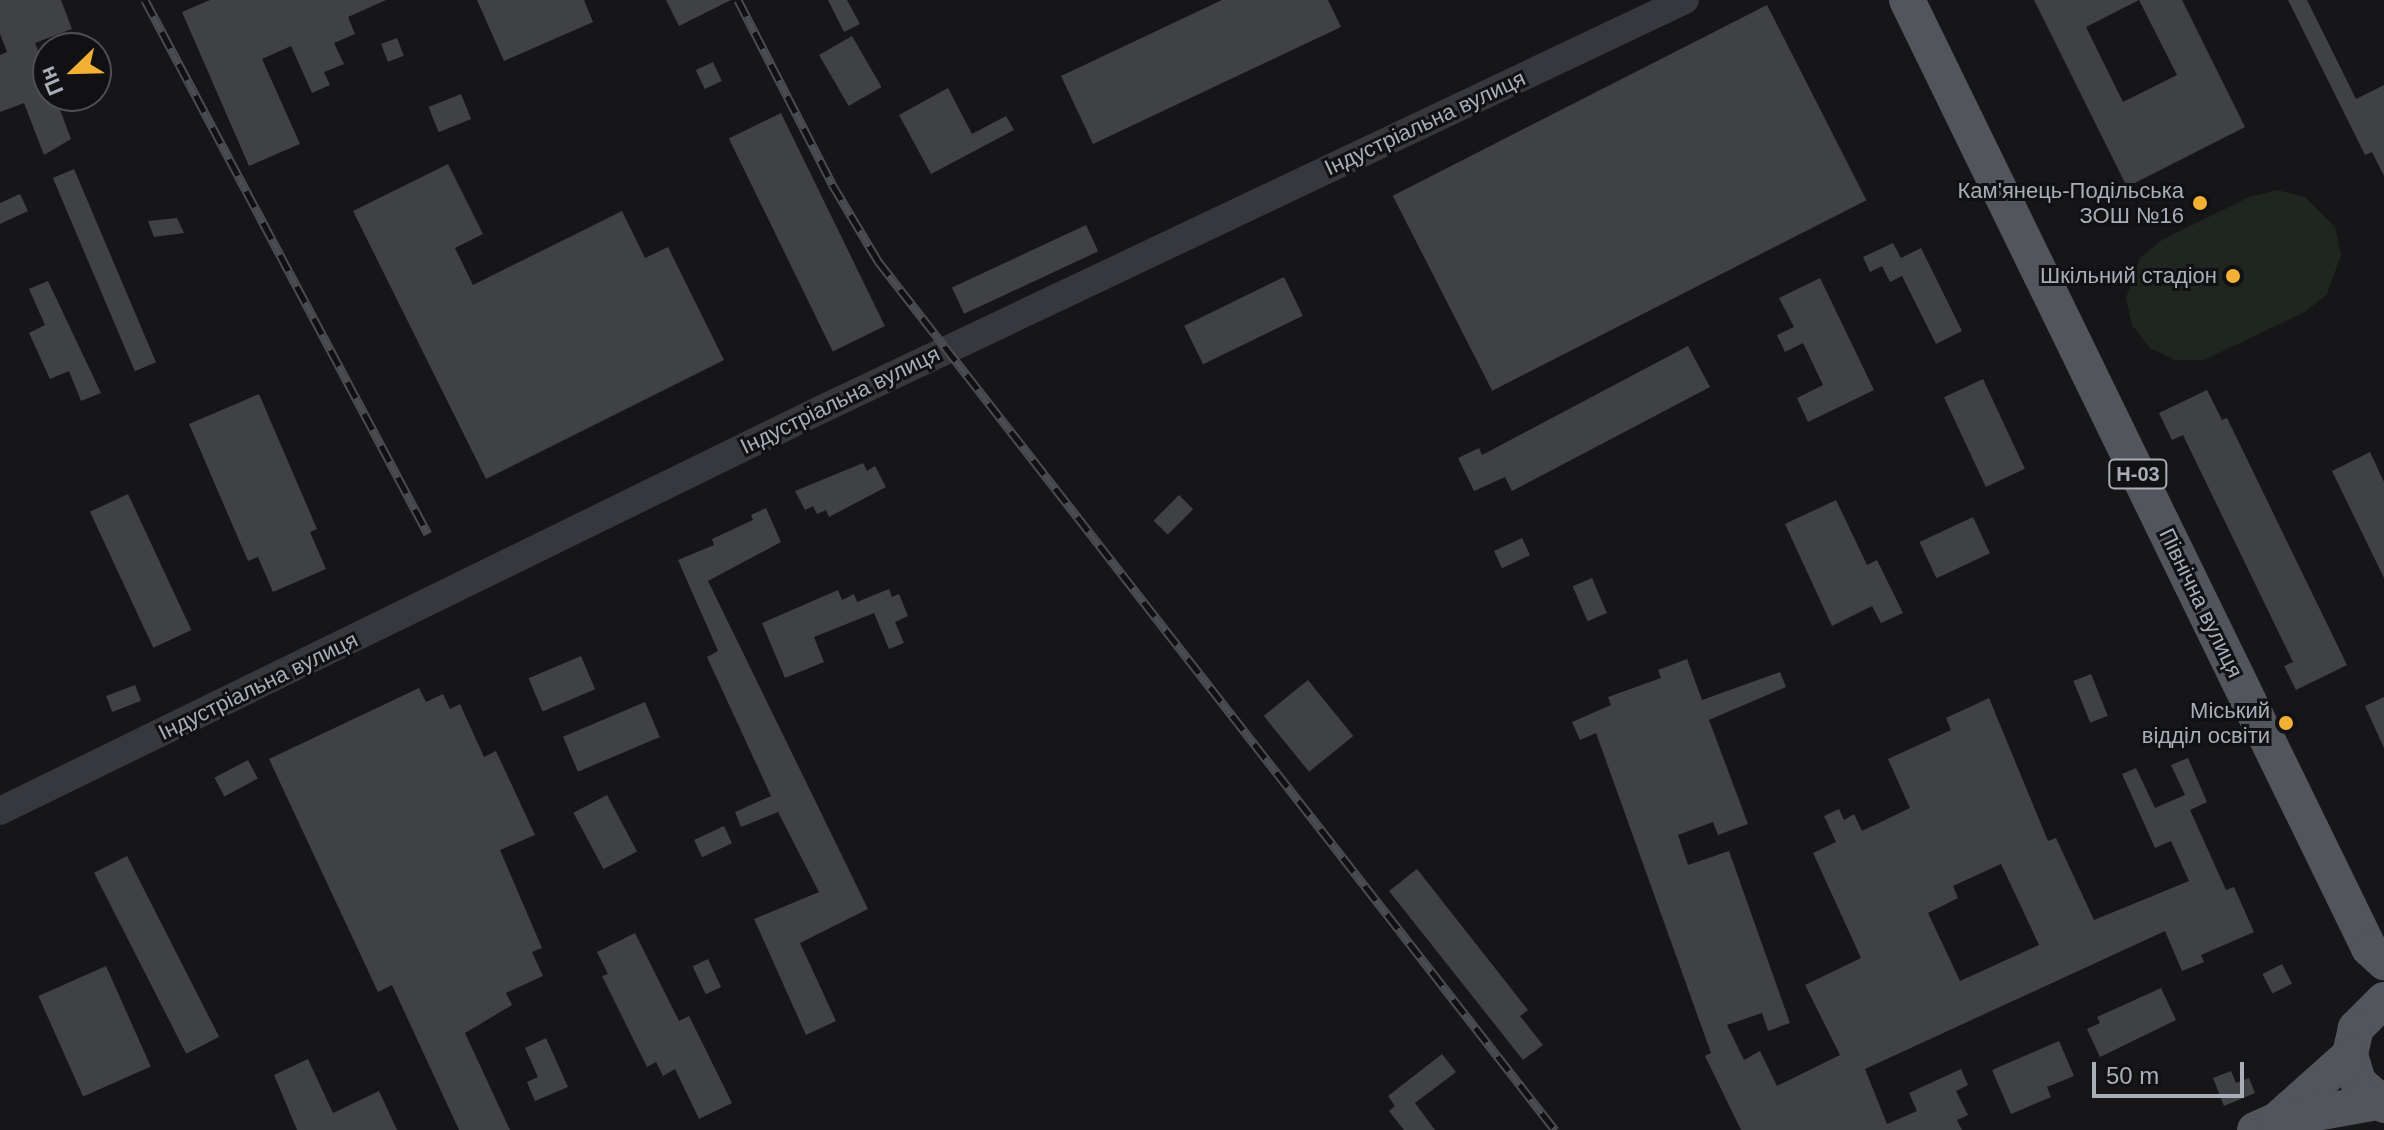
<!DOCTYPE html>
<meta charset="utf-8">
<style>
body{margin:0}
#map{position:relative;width:2384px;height:1130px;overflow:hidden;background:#161618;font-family:Helvetica,sans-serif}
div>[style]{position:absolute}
.green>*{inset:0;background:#1e261f}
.building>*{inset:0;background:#404145;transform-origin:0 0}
.minor>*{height:28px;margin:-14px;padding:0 14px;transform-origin:14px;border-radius:14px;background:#37383d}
.major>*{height:36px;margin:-18px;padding:0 18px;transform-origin:18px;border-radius:18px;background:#53555c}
.rail>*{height:9px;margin-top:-4.5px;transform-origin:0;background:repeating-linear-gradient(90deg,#111113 0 18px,#4a4c52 0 36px);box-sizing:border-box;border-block:2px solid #4a4c52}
.dots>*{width:22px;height:22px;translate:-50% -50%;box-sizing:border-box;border:4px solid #111113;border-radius:50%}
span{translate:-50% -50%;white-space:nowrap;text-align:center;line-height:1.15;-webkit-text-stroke:6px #111113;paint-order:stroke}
.shield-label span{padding:2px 6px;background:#111113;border:2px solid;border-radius:6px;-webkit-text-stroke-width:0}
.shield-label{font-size:20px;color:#a8adb8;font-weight:700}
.street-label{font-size:22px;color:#a8adb8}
.poi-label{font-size:22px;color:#a8adb8}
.right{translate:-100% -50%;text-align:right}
.north{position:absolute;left:32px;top:32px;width:80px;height:80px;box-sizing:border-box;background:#111113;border:2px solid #4d4f55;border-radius:50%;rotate:247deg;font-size:22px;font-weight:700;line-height:32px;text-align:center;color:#a8adb8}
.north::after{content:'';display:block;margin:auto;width:28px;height:36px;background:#f2b134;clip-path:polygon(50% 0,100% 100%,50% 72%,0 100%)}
.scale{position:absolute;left:2092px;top:1062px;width:152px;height:36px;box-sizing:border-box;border:4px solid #a8adb8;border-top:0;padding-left:10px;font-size:24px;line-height:28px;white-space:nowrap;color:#a8adb8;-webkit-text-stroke:6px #111113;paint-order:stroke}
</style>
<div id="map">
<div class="green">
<i style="clip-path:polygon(2277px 190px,2305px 197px,2335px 227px,2341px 255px,2327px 294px,2305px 312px,2204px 360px,2175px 360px,2150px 348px,2132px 325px,2126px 298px,2140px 258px,2162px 240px,2249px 197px)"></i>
</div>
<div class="building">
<i style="clip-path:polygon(0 0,61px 0,72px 29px,35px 43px,48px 77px,48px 96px,55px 96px,71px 139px,44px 155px,24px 103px,0 112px,0 55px,7px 52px,0 34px)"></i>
<i style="clip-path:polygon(210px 0,386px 0,348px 17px,355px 34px,334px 43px,344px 64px,324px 72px,330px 85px,312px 93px,291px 46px,262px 59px,300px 144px,249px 166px,182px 12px)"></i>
<i style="clip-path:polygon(477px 0,584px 0,593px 22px,504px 61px)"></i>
<i style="clip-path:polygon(666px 0,731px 0,679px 26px)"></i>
<i style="clip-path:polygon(828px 0,847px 0,860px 24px,844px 32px)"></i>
<i style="clip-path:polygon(1222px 0,1328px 0,1341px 27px,1093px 144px,1061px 76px)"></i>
<i style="clip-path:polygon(evenodd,2034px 0,2182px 0,2245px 127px,2127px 187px,2034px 0,2139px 0,2177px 75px,2123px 102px,2086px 27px,2139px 0)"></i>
<i style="clip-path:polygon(2288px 0,2307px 0,2356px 99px,2384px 85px,2384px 176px,2372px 152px,2365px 155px)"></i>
<i style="left:1767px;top:5px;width:219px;height:420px;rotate:63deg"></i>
<i style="left:852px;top:36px;width:59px;height:38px;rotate:60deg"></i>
<i style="left:397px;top:38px;width:19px;height:17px;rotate:69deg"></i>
<i style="left:713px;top:62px;width:21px;height:19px;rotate:65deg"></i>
<i style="clip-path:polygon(948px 88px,972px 134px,1006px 116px,1014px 130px,931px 174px,899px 115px)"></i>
<i style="left:461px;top:94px;width:27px;height:35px;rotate:68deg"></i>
<i style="left:781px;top:113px;width:237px;height:58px;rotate:64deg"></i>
<i style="clip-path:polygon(448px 164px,483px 234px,455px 248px,473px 285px,622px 211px,645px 258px,668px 247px,724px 360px,486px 479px,353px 211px)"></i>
<i style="left:74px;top:169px;width:210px;height:23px;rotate:67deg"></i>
<i style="clip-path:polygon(20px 194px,28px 211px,0 224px,0 203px)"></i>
<i style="clip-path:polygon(177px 218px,184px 233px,154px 237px,148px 221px)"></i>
<i style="left:1086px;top:225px;width:29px;height:148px;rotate:65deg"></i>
<i style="clip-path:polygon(1893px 243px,1901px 258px,1921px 248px,1962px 331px,1936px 344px,1902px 276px,1890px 282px,1882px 266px,1870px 272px,1863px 257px)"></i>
<i style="left:1284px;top:277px;width:43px;height:111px;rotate:64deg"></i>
<i style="clip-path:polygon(1820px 278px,1874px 390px,1808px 422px,1797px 398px,1823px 385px,1803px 343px,1785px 352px,1777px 335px,1794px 327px,1779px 298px)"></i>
<i style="clip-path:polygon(48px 281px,101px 393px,81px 401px,69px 371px,50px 379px,29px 333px,45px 325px,29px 289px)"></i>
<i style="clip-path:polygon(1688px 346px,1710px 387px,1512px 491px,1505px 477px,1474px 491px,1458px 458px,1479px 448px,1482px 455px)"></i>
<i style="left:1983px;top:379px;width:99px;height:43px;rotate:65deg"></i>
<i style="clip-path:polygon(2207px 390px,2222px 420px,2227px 418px,2347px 665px,2296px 690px,2284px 666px,2293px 662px,2183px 435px,2172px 440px,2159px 413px)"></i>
<i style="clip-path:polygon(259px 394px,317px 529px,310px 532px,326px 569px,273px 592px,258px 557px,248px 561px,189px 424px)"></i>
<i style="clip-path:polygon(2370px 452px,2384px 482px,2384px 578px,2332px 471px)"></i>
<i style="clip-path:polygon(863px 463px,867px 471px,875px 466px,886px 487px,829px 517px,826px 510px,817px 514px,813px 506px,805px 510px,795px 491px)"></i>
<i style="left:128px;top:494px;width:150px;height:42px;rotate:65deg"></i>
<i style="left:1179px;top:495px;width:20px;height:36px;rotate:45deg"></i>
<i style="clip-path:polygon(1836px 500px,1867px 565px,1877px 560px,1903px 613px,1881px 623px,1872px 606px,1832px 626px,1785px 524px)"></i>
<i style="clip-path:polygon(766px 508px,781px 542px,708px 581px,868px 909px,800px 943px,836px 1021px,806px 1035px,754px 919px,819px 892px,778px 812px,741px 827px,735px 812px,771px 796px,707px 657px,718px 651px,678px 560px,714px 545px,712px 539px,753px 520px,751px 515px)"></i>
<i style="left:1973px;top:517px;width:40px;height:59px;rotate:65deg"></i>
<i style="left:1522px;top:538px;width:19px;height:31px;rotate:65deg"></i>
<i style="left:1592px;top:578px;width:38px;height:21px;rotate:67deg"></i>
<i style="clip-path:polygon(889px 589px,892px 597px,899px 594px,908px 616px,895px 622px,904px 643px,889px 649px,874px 613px,814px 637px,824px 662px,785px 678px,762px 623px,838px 590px,842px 600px,854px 594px,857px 602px)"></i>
<i style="left:581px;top:656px;width:36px;height:57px;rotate:67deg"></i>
<i style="clip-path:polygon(evenodd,1687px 659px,1702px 700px,1780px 672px,1786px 687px,1709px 720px,1748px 824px,1718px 835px,1713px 822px,1678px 835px,1688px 865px,1729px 851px,1790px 1023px,1768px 1031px,1762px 1013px,1727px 1025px,1744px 1060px,1760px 1051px,1777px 1086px,1840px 1055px,1805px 985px,1861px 958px,1813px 853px,1836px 842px,1824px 816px,1839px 809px,1844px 820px,1854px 814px,1862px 831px,1910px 808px,1888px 759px,1951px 730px,1946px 718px,1989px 698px,2048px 841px,2056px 838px,2094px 920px,2189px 881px,2171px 841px,2155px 848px,2122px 774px,2136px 768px,2155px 808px,2185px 795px,2171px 765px,2188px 758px,2207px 802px,2190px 810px,2226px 890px,2234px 887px,2254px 932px,2201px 955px,2204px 962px,2182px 971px,2165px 931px,1865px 1069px,1887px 1124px,1917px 1111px,1909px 1093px,1961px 1069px,1968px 1085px,1956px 1091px,1968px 1115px,1957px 1120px,1962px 1130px,1741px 1130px,1705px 1056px,1711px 1053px,1596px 733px,1580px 740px,1572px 722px,1611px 705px,1608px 697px,1661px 678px,1658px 670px,1687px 659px,2001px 864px,2039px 945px,1960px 981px,1928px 913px,1958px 898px,1953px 886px,2001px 864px)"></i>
<i style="left:2091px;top:674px;width:45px;height:19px;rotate:68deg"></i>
<i style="left:1308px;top:680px;width:72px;height:57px;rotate:51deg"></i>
<i style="left:135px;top:685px;width:17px;height:31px;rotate:69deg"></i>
<i style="clip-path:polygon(419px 688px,426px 702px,443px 694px,450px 709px,460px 704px,484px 757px,496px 751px,535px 835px,500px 850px,542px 948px,532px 952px,543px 976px,506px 993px,512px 1005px,465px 1033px,510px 1130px,459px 1130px,392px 985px,378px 992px,269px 759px)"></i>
<i style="clip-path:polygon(2384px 697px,2384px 748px,2365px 706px)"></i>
<i style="left:645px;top:702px;width:38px;height:89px;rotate:67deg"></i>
<i style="left:248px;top:760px;width:21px;height:38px;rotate:62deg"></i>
<i style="left:607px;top:795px;width:64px;height:38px;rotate:62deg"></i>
<i style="left:724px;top:826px;width:19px;height:33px;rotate:65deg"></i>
<i style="left:127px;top:856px;width:203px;height:37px;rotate:63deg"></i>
<i style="clip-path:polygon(1417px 869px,1528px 1010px,1520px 1016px,1543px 1045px,1523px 1060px,1389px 891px)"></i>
<i style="clip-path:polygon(635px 933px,679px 1021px,689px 1016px,732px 1103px,699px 1119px,675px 1069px,663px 1076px,656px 1062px,647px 1067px,602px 976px,608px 974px,597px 952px)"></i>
<i style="left:708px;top:959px;width:31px;height:17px;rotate:65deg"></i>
<i style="left:2282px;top:964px;width:22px;height:22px;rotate:63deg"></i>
<i style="left:106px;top:966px;width:110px;height:74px;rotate:66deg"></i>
<i style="clip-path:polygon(2161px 988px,2176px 1020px,2100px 1057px,2087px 1029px,2100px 1023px,2097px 1017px)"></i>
<i style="clip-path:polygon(546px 1038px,568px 1087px,535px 1101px,527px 1082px,538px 1077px,525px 1048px)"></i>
<i style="clip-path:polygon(2059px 1041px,2074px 1076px,2047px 1087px,2051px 1097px,2011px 1114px,1992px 1070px)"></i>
<i style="clip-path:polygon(1442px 1054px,1456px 1072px,1415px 1103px,1435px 1130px,1404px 1130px,1389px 1111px,1395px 1106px,1388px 1096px)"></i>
<i style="clip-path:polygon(308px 1059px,333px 1113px,379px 1091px,397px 1130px,297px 1130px,274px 1075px)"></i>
<i style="clip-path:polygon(2231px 1071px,2236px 1083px,2249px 1078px,2255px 1093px,2224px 1106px,2213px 1078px)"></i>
</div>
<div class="minor">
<i style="left:0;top:811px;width:913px;rotate:-26.06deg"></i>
<i style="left:820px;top:410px;width:957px;rotate:-25.36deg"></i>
</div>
<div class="major">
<i style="left:1907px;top:0;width:1055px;rotate:64.02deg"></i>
<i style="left:2369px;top:948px;width:21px;rotate:43deg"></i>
<i style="left:2384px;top:1000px;width:40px;rotate:135deg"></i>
<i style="left:2356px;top:1028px;width:28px;rotate:103deg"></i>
<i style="left:2350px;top:1055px;width:28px;rotate:73deg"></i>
<i style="left:2358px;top:1082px;width:35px;rotate:41deg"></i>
<i style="left:2277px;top:1120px;width:98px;rotate:-41.7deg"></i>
<i style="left:2255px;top:1130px;width:24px;rotate:-24deg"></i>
<i style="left:2277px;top:1120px;width:102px;rotate:-10.2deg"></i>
</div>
<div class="rail">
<i style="left:145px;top:0;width:604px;rotate:62.08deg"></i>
<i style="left:738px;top:0;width:207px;rotate:62.9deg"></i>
<i style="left:832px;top:184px;width:90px;rotate:59.1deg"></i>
<i style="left:878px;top:261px;width:1102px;rotate:52.08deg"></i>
</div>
<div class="dots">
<i style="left:2200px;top:203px;background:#f2b134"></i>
<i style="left:2233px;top:276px;background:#f2b134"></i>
<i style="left:2286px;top:723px;background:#f2b134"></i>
</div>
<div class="shield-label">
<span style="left:2138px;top:474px">Н-03</span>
</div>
<div class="street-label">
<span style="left:1425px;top:123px;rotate:-25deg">Індустріальна вулиця</span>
<span style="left:840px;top:400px;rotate:-26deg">Індустріальна вулиця</span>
<span style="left:2201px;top:603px;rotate:64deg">Північна вулиця</span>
<span style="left:258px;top:686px;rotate:-26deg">Індустріальна вулиця</span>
</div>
<div class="poi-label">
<span class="right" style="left:2184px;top:203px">Кам'янець-Подільська<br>ЗОШ №16</span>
<span class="right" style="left:2217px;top:276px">Шкільний стадіон</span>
<span class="right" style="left:2270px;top:723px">Міський<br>відділ освіти</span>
</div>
<div class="north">Пн</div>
<div class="scale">50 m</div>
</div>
